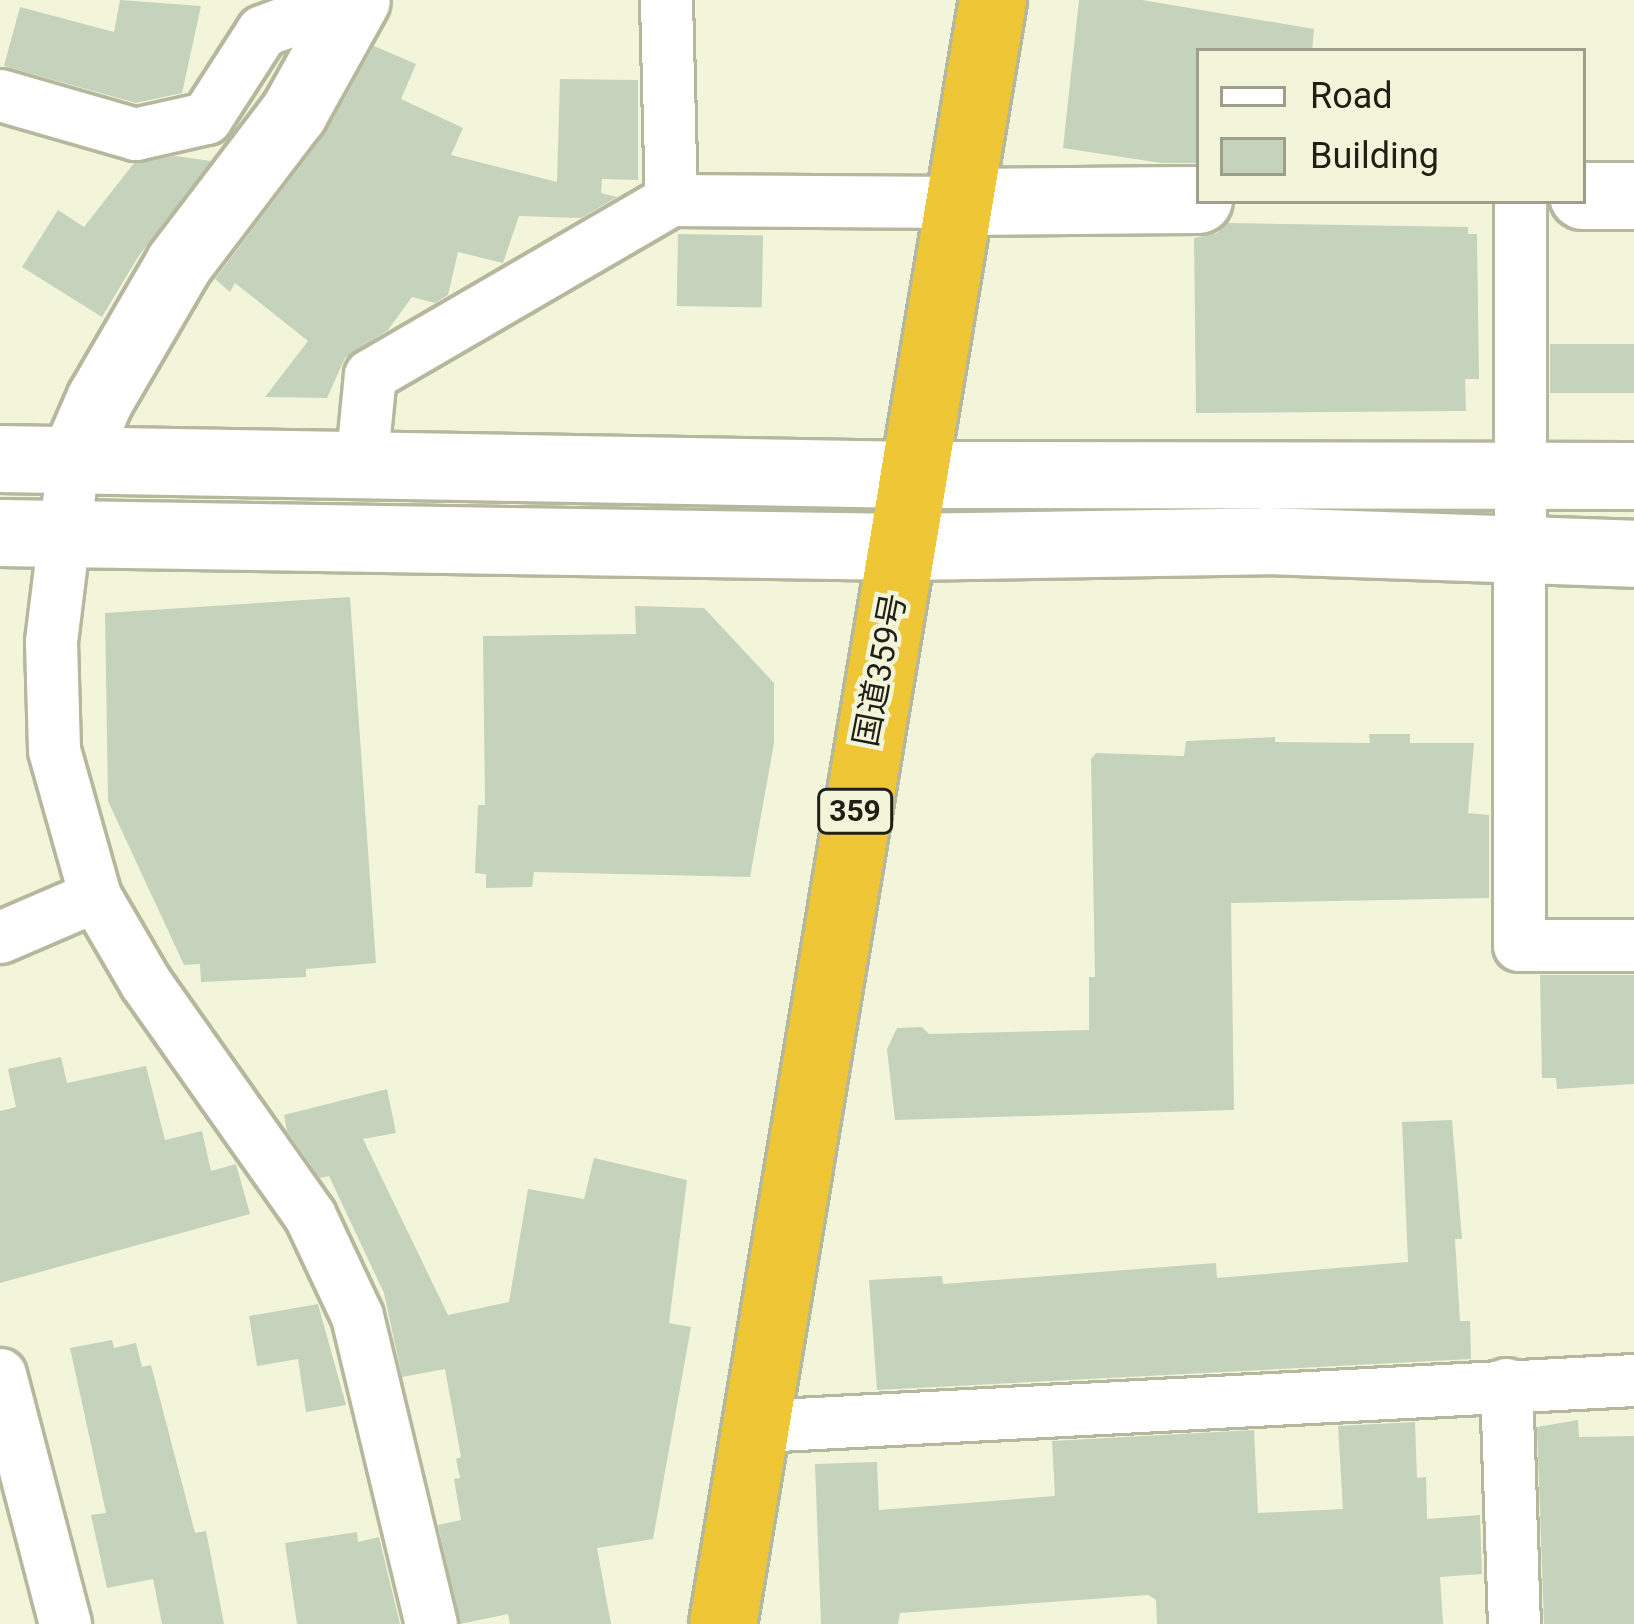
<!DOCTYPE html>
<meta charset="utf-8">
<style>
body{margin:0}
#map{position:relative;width:1634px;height:1624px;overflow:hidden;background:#f3f5da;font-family:Roboto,"Noto Sans JP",sans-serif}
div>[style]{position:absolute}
.building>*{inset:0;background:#c5d3bc;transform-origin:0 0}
.roads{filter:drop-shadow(3px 0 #b6b89e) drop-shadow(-3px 0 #b6b89e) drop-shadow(0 3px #b6b89e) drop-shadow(0 -3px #b6b89e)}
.minor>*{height:51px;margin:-25.5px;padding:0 25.5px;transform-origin:25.5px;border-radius:25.5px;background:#fff}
.tertiary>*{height:66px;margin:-33px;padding:0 33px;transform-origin:33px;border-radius:33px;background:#fff}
.trunk>*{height:66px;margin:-33px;padding:0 33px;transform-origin:33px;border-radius:33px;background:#efc636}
span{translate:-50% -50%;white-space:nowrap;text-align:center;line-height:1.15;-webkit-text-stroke:9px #f3f5da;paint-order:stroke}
.shield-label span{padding:3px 9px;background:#f3f5da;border:3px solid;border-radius:9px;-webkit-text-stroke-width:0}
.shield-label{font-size:30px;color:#1e1f15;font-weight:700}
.street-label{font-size:33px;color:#1e1f15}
.legend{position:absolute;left:1196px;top:48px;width:390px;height:156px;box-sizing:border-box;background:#f3f5da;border:3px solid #9e9f8b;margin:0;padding:15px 21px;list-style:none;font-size:36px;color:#1e1f15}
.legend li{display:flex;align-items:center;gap:24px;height:60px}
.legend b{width:60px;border:3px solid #9e9f8b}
</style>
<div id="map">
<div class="building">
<i style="clip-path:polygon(120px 0,201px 6px,182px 93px,136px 103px,4px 66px,20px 7px,114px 32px)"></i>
<i style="clip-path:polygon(1079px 0,1142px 0,1314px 29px,1312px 51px,1199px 51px,1199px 163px,1161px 163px,1063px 148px)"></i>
<i style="clip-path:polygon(374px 46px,416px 64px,401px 99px,463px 128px,451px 155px,557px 182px,560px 79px,638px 80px,638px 180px,602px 179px,601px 193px,617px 197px,581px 218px,519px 216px,503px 263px,458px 252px,448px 295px,435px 303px,412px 297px,388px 330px,345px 358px,327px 398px,265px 397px,308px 341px,235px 283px,230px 292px,215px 279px,324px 135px)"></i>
<i style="clip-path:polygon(175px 156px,211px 161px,138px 257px,102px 317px,22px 267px,58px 210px,84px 227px,134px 163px)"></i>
<i style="clip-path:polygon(1227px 223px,1468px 227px,1468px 234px,1477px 234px,1479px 379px,1465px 379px,1466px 411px,1196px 413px,1194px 238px,1217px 233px)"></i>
<i style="left:678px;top:234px;width:85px;height:72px;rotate:1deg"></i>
<i style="left:1634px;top:344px;width:49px;height:84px;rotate:90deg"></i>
<i style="clip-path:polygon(350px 597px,376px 963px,306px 969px,306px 977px,201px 982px,200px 964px,184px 965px,108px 801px,105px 613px)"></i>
<i style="clip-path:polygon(635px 606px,704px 608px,774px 683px,774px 743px,750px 877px,534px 872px,532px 887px,486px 888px,486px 874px,475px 873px,478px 805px,485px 805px,483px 636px,636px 634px)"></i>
<i style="clip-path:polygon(1369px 734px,1410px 734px,1410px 743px,1474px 743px,1468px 813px,1489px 815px,1489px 898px,1231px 903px,1234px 1110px,895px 1120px,887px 1049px,897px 1028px,922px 1027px,929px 1034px,1089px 1030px,1089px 977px,1095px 977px,1091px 759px,1096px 753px,1184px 756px,1186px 741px,1275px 737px,1275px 742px,1370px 743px)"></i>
<i style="clip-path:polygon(1540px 975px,1634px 975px,1634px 1084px,1557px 1089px,1556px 1078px,1542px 1078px)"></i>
<i style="clip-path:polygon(61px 1057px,67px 1083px,146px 1066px,165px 1140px,202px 1131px,211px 1171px,236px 1164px,250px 1214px,0 1283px,0 1111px,16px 1107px,8px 1069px)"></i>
<i style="clip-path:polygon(387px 1089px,396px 1133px,363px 1139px,448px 1315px,509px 1302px,528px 1189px,584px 1199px,594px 1158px,687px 1180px,669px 1323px,691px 1327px,653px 1539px,597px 1548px,611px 1624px,510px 1624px,508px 1614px,460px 1624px,438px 1525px,461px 1520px,454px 1479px,460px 1478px,456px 1459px,461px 1457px,445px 1369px,402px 1377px,384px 1293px,329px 1176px,320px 1178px,287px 1131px,284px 1115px)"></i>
<i style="clip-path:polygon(1452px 1120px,1462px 1239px,1455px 1239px,1460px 1321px,1470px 1321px,1471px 1359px,877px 1390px,869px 1280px,942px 1276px,943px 1284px,1216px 1263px,1217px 1278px,1408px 1262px,1402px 1122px)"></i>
<i style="clip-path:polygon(318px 1304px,346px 1405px,306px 1412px,298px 1359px,257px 1366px,249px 1316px)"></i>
<i style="clip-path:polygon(112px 1340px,114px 1348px,136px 1343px,142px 1367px,151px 1365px,195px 1533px,206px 1531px,224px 1624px,162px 1624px,153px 1579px,107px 1588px,91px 1515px,106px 1513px,70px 1348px)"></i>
<i style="clip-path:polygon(1578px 1420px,1579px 1437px,1634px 1436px,1634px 1624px,1544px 1624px,1537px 1427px)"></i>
<i style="clip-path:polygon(1415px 1422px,1417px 1478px,1426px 1477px,1427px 1519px,1480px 1515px,1482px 1574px,1440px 1577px,1443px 1624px,1157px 1624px,1156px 1600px,1148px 1595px,900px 1613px,898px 1624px,821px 1624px,815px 1464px,877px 1462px,879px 1510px,1055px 1496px,1052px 1441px,1254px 1430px,1258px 1513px,1343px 1509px,1338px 1426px)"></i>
<i style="clip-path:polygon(357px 1532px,358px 1542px,379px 1537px,400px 1624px,297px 1624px,285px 1543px)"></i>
</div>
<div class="roads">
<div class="minor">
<i style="left:666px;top:0;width:200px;rotate:88.6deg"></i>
<i style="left:0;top:95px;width:141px;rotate:16.1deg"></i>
<i style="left:135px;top:134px;width:73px;rotate:-12.7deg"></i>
<i style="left:206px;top:118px;width:103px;rotate:-57.2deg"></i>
<i style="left:262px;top:31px;width:89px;rotate:-20.5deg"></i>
<i style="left:1520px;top:201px;width:744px;rotate:90.08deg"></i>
<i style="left:1519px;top:945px;width:115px"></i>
<i style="left:73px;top:462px;width:181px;rotate:97deg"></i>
<i style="left:51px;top:642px;width:108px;rotate:88.4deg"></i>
<i style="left:54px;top:750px;width:152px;rotate:74.3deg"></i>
<i style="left:95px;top:896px;width:99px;rotate:59.8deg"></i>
<i style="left:145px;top:982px;width:286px;rotate:54.8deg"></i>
<i style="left:310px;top:1216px;width:110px;rotate:64.8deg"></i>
<i style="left:357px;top:1316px;width:317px;rotate:76.5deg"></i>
<i style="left:361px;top:466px;width:91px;rotate:-84.4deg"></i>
<i style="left:370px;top:375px;width:348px;rotate:-30.2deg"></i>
<i style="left:671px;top:200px;width:289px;rotate:0.4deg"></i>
<i style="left:0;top:937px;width:103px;rotate:-23.3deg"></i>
<i style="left:0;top:1374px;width:258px;rotate:75.4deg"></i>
<i style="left:1506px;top:1384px;width:240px;rotate:88.1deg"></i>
<i style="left:759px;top:1426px;width:876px;rotate:-3.01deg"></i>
</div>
<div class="tertiary">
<i style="left:1583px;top:196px;width:51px"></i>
<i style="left:960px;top:202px;width:239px;rotate:-0.5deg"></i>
<i style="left:0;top:459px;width:913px;rotate:1deg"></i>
<i style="left:913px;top:475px;width:721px;rotate:0.08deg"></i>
<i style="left:73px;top:462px;width:68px;rotate:-66.5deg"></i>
<i style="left:100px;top:400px;width:157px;rotate:-59.8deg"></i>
<i style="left:179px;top:264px;width:190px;rotate:-52.7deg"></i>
<i style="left:294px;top:113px;width:129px;rotate:-60.9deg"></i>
<i style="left:0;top:533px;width:903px;rotate:0.89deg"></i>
<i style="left:903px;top:547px;width:364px;rotate:-0.9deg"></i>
<i style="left:1267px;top:541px;width:367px;rotate:2deg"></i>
</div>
<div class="trunk">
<i style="left:723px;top:1624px;width:1646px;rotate:-80.56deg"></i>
</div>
</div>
<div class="shield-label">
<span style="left:855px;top:811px">359</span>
</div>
<div class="street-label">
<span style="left:880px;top:670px;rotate:-79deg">国道359号</span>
</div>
<ul class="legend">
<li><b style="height:15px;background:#fff"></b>Road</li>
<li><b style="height:33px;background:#c5d3bc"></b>Building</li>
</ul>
</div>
